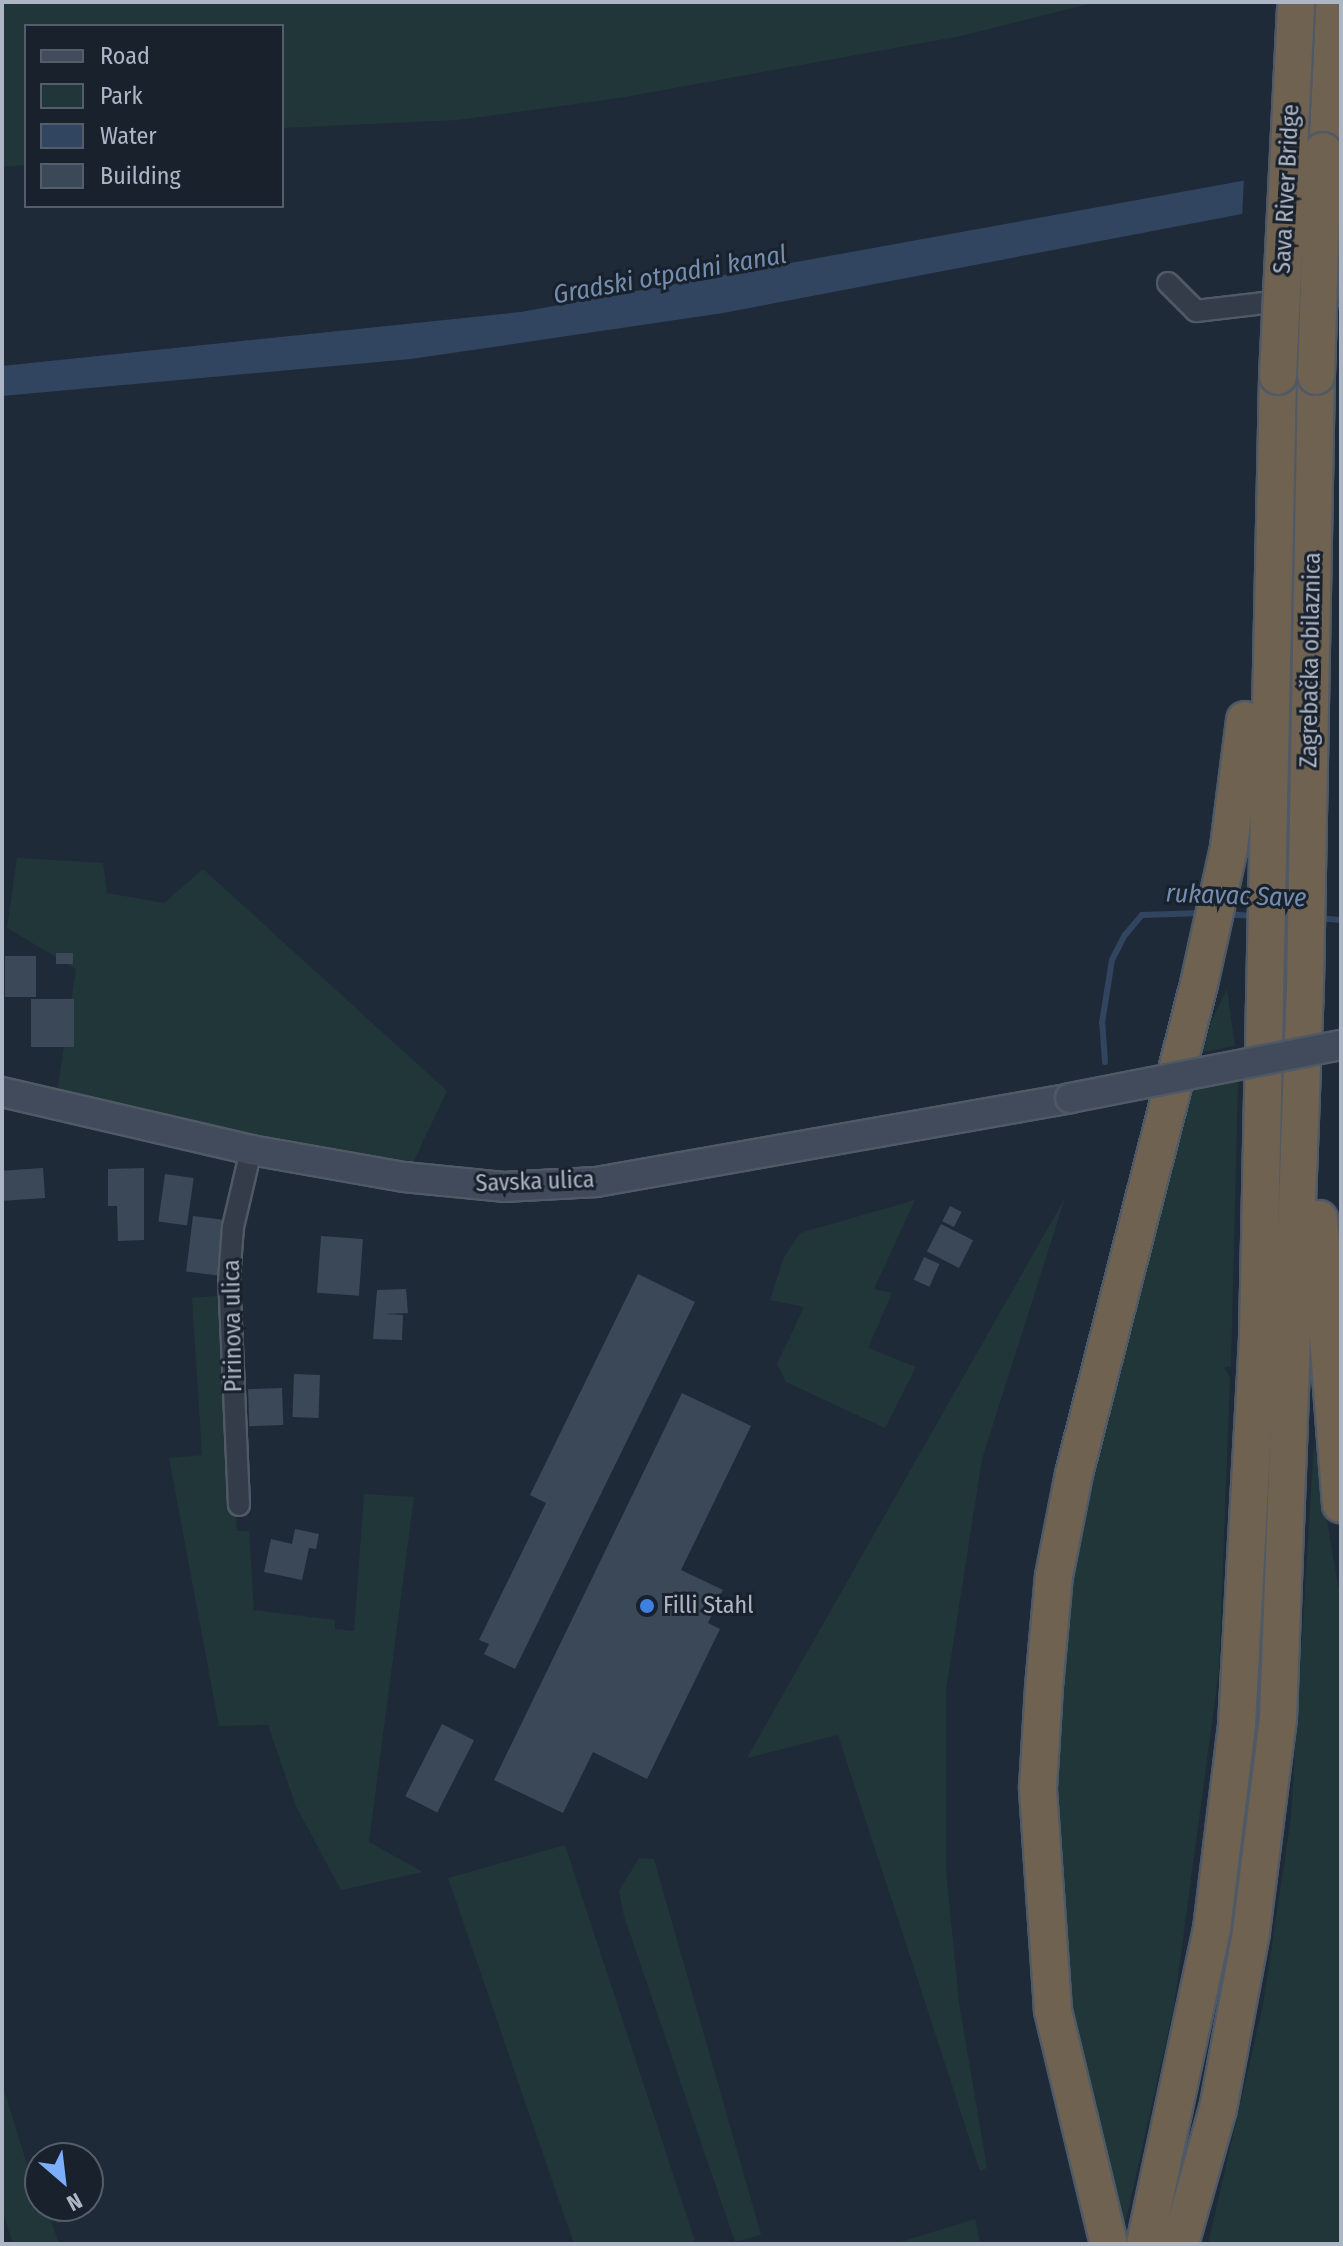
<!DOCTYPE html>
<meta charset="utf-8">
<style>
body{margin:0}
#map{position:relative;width:1343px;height:2246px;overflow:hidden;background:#1f2a38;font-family:"Fira Sans Condensed",sans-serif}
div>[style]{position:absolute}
.green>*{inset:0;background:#213639}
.water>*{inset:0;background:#324560}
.pier>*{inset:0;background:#1f2a38}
.stream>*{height:6px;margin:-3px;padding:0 3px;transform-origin:3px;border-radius:3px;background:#324560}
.building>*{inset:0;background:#3b4858;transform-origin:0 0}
.roads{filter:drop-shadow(2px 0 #505966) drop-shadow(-2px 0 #505966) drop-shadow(0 2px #505966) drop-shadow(0 -2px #505966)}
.minor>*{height:20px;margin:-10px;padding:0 10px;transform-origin:10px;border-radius:10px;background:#333c48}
.secondary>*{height:28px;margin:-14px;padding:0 14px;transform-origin:14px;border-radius:14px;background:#414b5c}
.motorway>*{height:36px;margin:-18px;padding:0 18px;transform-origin:18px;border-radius:18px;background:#6f6250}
.bridges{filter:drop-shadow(2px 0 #505966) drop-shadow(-2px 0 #505966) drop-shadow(0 2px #505966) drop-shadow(0 -2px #505966)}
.secondary-bridge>*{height:28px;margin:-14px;padding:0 14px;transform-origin:14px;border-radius:14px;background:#414b5c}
.motorway-bridge>*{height:36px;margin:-18px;padding:0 18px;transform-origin:18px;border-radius:18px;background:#6f6250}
.dots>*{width:22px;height:22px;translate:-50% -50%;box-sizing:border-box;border:4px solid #19212d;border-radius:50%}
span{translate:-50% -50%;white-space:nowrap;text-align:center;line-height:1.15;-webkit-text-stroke:6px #19212d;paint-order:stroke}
.street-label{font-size:24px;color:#adb6c5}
.poi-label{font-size:24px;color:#adb6c5}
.left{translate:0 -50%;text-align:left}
.water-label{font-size:26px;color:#748eaf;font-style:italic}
.frame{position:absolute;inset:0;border:4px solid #adb6c5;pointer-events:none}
.legend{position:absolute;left:24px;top:24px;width:260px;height:184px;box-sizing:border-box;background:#19212d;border:2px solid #545d6a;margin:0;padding:10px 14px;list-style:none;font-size:24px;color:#adb6c5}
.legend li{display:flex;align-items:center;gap:16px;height:40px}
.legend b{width:40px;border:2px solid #545d6a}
.north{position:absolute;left:24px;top:2142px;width:80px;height:80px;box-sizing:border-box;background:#19212d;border:2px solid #545d6a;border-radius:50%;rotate:152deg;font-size:22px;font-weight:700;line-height:32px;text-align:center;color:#adb6c5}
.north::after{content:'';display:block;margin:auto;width:28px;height:36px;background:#7caefb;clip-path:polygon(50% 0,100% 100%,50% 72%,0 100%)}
</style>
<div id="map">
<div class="green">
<i style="clip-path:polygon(2px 2px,1097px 2px,961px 36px,619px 98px,458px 120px,282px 128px,282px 26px,26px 26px,26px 165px,2px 167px)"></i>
<i style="clip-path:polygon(17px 858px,103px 863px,107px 893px,164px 903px,203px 869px,447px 1091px,409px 1171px,57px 1092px,76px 969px,7px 928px)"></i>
<i style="clip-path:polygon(1227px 989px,1235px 1046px,1202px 1052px,1211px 1022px)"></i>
<i style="clip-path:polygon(1238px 1081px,1231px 1366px,1224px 1367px,1230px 1377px,1219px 1670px,1174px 2006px,1124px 2229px,1087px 2097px,1068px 1992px,1055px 1802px,1056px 1711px,1080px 1512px,1171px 1157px,1191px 1091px)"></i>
<i style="clip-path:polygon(1065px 1198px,982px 1459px,946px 1690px,946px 1870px,959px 2003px,987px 2168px,980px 2171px,838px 1735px,747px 1758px)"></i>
<i style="clip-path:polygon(915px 1200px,874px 1289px,892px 1293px,868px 1348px,916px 1367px,885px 1428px,786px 1382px,777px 1364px,804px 1307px,770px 1300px,784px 1257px,800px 1233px)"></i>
<i style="clip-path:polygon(225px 1295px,229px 1449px,237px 1531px,249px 1531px,254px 1610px,335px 1620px,335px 1629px,354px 1631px,364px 1494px,414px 1497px,369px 1842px,423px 1872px,341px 1890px,296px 1806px,268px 1725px,219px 1726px,169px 1458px,202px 1455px,192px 1298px)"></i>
<i style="clip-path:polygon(1314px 1443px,1341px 1603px,1341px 2244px,1208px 2244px,1263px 2005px,1291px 1817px)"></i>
<i style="clip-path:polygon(565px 1845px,696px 2244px,574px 2244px,448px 1878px)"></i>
<i style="clip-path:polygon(639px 1858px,654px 1859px,761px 2235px,735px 2242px,624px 1916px,619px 1891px)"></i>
<i style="clip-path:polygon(2px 2084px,40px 2206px,46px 2206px,59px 2244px,13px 2244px,2px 2210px)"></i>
<i style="clip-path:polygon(975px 2219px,980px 2244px,894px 2244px)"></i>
</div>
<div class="water">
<i style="clip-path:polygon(1341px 163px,1341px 195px,723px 313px,411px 359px,2px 396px,2px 366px,521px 312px)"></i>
</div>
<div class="pier">
<i style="clip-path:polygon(1341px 159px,1341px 199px,1242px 219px,1244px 177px)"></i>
</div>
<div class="stream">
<i style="left:1225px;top:914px;width:28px;rotate:4deg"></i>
<i style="left:1317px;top:918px;width:24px;rotate:5deg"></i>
<i style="left:1105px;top:1062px;width:39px;rotate:-94deg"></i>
<i style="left:1102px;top:1023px;width:64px;rotate:-81deg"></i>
<i style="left:1112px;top:960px;width:28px;rotate:-63deg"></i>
<i style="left:1125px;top:935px;width:26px;rotate:-50deg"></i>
<i style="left:1142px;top:915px;width:60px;rotate:-1.9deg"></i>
</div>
<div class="building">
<i style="left:56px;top:953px;width:17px;height:11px"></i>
<i style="left:5px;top:956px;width:31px;height:41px"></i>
<i style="left:74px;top:999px;width:48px;height:43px;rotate:90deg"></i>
<i style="left:43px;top:1168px;width:30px;height:41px;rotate:86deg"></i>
<i style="clip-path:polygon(144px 1168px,144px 1240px,118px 1241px,117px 1206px,108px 1206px,108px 1169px)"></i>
<i style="left:165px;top:1174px;width:29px;height:48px;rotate:8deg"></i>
<i style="left:950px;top:1206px;width:13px;height:17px;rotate:27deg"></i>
<i style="left:193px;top:1216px;width:32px;height:56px;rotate:7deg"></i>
<i style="left:941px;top:1224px;width:36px;height:31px;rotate:27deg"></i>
<i style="left:321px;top:1236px;width:42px;height:57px;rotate:4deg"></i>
<i style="left:924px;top:1257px;width:17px;height:25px;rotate:24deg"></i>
<i style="clip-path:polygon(638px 1274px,695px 1302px,515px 1669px,484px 1654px,489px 1644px,479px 1640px,546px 1503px,530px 1495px)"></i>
<i style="clip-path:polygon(406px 1289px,408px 1313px,385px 1314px,403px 1315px,402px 1340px,373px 1339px,377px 1290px)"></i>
<i style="left:294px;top:1374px;width:26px;height:43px;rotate:2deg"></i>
<i style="left:282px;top:1388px;width:37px;height:34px;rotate:88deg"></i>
<i style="clip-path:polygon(682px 1393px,751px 1426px,681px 1570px,723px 1590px,708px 1623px,720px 1629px,647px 1779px,593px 1752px,563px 1813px,494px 1780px)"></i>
<i style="clip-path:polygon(295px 1529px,319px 1534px,316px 1549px,309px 1548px,302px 1580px,264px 1572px,271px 1539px,292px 1544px)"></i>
<i style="left:442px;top:1724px;width:36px;height:81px;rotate:27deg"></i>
</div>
<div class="roads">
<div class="minor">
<i style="left:1168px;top:283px;width:40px;rotate:45deg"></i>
<i style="left:1196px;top:311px;width:146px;rotate:-6.7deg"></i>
<i style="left:239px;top:1505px;width:225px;rotate:-92.5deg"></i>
<i style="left:229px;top:1280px;width:53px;rotate:-85.7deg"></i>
<i style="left:233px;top:1227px;width:79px;rotate:-76.8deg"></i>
</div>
<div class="secondary">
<i style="left:2px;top:1092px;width:256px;rotate:13.1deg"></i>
<i style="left:251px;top:1150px;width:155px;rotate:10deg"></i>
<i style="left:404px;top:1177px;width:100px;rotate:5.7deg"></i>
<i style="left:504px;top:1187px;width:92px;rotate:-3.1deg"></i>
<i style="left:596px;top:1182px;width:481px;rotate:-10deg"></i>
</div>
<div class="motorway">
<i style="left:1323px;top:151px;width:149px;rotate:-86.9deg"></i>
<i style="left:1319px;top:1219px;width:286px;rotate:85.6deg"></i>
<i style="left:1109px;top:2244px;width:241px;rotate:-103.5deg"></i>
<i style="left:1053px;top:2010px;width:223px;rotate:-93.9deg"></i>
<i style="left:1038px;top:1788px;width:101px;rotate:-86.6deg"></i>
<i style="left:1044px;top:1687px;width:111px;rotate:-84.9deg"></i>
<i style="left:1054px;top:1576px;width:104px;rotate:-78.9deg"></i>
<i style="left:1074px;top:1474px;width:506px;rotate:-75.69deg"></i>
<i style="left:1199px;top:984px;width:140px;rotate:-77.6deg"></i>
<i style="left:1229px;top:847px;width:128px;rotate:-82.8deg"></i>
<i style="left:1145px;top:2244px;width:322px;rotate:-78deg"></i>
<i style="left:1212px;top:1929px;width:206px;rotate:-83deg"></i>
<i style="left:1237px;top:1725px;width:393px;rotate:-86.9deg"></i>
<i style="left:1258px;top:1333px;width:957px;rotate:-88.8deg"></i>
<i style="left:1180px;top:2244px;width:140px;rotate:-74.3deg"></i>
<i style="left:1218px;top:2109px;width:180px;rotate:-79.4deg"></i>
<i style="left:1251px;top:1932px;width:216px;rotate:-82.8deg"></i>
<i style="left:1278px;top:1718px;width:733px;rotate:-87.89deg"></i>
<i style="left:1305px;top:985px;width:609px;rotate:-88.97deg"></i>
</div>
</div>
<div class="bridges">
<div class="secondary-bridge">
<i style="left:1070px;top:1098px;width:276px;rotate:-11.1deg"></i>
</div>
<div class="motorway-bridge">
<i style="left:1278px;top:376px;width:374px;rotate:-87.2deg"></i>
<i style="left:1316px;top:376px;width:225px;rotate:-88.2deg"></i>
</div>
</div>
<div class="dots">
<i style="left:647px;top:1606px;background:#3f7fe0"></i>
</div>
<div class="street-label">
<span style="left:1287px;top:189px;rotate:-87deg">Sava River Bridge</span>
<span style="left:1311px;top:660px;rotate:-89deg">Zagrebačka obilaznica</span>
<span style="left:535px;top:1182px;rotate:-2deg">Savska ulica</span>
<span style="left:233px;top:1326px;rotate:-91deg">Pirinova ulica</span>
</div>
<div class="poi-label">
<span class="left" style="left:663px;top:1606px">Filli Stahl</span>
</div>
<div class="water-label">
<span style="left:670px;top:275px;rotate:-10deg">Gradski otpadni kanal</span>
<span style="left:1236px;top:896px;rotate:2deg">rukavac Save</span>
</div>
<div class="frame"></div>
<ul class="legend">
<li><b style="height:10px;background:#414b5c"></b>Road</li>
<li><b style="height:22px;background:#213639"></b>Park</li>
<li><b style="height:22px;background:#324560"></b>Water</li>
<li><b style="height:22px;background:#3b4858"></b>Building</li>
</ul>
<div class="north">N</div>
</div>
